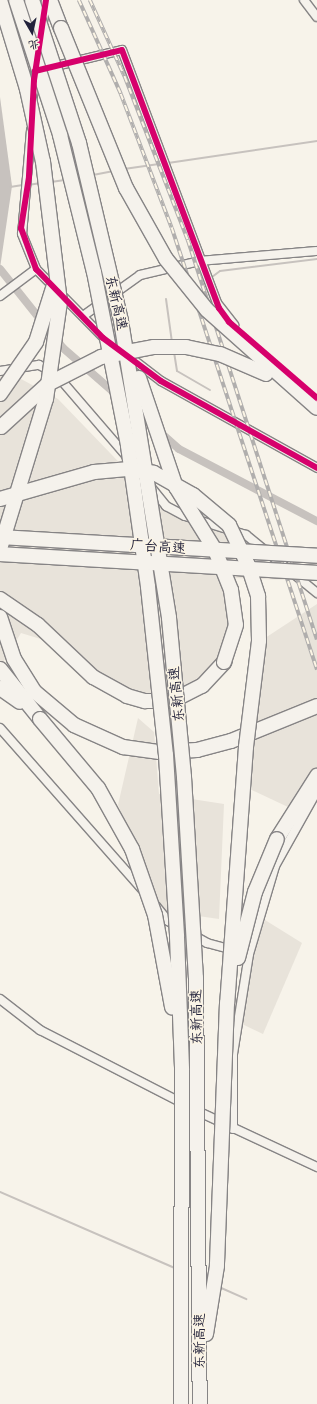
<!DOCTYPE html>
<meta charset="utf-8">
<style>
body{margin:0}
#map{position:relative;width:317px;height:1404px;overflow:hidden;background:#f7f3ea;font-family:Kalam,"LXGW WenKai TC",sans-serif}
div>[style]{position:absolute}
.green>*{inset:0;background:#e8e3da}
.water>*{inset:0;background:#c7c2be}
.stream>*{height:2px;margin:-1px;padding:0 1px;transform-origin:1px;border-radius:1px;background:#c7c2be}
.canal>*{height:8px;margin:-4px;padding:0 4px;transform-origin:4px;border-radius:4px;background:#c7c2be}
.roads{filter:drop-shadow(1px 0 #868485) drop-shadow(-1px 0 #868485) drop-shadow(0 1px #868485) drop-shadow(0 -1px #868485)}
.minor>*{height:8px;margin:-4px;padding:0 4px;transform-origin:4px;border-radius:4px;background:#f5f2ec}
.motorway>*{height:14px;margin:-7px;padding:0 7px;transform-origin:7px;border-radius:7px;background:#f5f2ec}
.rail>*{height:3.5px;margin-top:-1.75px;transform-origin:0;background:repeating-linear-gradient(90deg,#fcf5e5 0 6px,#b0aead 0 12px);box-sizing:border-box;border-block:1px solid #b0aead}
.bridges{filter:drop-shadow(1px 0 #868485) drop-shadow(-1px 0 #868485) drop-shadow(0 1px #868485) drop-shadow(0 -1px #868485)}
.motorway-bridge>*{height:14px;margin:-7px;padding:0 7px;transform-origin:7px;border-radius:7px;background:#f5f2ec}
.cycleway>*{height:6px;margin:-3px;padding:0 3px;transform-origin:3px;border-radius:3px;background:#d6006c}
span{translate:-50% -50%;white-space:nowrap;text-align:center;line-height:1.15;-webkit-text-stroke:3px #fcf5e5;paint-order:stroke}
.street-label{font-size:14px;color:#22223b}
.north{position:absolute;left:12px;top:12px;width:40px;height:40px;-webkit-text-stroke:3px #fcf5e5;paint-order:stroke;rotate:171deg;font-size:11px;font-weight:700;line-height:16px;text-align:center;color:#22223b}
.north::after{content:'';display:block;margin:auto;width:14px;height:18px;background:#22223b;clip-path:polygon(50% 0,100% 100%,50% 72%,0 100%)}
</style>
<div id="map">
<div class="green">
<i style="clip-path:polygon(10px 373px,58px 399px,165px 510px,185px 521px,226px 533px,291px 580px,234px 578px,228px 640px,208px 675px,186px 690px,142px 696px,104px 680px,70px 648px,21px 633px,0 667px,0 375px)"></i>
<i style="clip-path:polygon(317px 604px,317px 770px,288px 807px,239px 784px,262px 640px)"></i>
<i style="clip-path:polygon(138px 718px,154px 732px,159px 794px,224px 804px,219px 919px,163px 911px,118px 805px)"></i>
<i style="clip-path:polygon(265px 920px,302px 943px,263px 1034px,242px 1024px,253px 954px)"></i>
</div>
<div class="water">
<i style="clip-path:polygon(0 97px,12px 186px,0 268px)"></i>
</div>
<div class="stream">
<i style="left:168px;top:163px;width:151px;rotate:-8.4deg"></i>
<i style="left:124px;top:169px;width:37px;rotate:-8deg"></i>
<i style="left:93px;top:175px;width:21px;rotate:-11deg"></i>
<i style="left:51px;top:182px;width:14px;rotate:-8deg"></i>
<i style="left:28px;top:185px;width:13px;rotate:-9deg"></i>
<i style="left:10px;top:187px;width:13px;rotate:-9deg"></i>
<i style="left:212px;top:277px;width:10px;rotate:-37deg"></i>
<i style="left:220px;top:271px;width:98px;rotate:-7.1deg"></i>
<i style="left:166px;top:299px;width:43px;rotate:82.1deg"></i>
<i style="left:174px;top:352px;width:19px;rotate:81deg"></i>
<i style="left:177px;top:371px;width:38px;rotate:30deg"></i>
<i style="left:0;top:1192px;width:193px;rotate:23.5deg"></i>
<i style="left:219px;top:1287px;width:30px;rotate:24deg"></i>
</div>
<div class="canal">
<i style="left:0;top:269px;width:101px;rotate:51.4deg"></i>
<i style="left:63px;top:348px;width:73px;rotate:41.1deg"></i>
<i style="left:136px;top:411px;width:57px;rotate:41.5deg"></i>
<i style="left:179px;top:449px;width:156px;rotate:27.6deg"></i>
</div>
<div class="roads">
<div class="minor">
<i style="left:304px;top:0;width:21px;rotate:53deg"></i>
<i style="left:35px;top:71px;width:89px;rotate:-13.6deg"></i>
<i style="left:122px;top:50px;width:270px;rotate:69.4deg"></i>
<i style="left:217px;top:303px;width:28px;rotate:52deg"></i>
<i style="left:33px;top:96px;width:97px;rotate:-82.3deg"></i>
<i style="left:31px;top:130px;width:104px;rotate:94.9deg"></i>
<i style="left:22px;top:234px;width:38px;rotate:68deg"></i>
<i style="left:36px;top:269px;width:100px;rotate:45.4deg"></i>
<i style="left:0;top:296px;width:45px;rotate:-36.9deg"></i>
<i style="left:83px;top:316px;width:70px;rotate:-35.7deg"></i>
<i style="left:140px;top:275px;width:62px;rotate:-13.1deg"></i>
<i style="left:200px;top:261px;width:117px;rotate:-4.9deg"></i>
<i style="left:127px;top:355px;width:43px;rotate:37.4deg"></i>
<i style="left:161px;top:381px;width:179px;rotate:29.1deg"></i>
<i style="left:0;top:371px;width:39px;rotate:-9deg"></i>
<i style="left:39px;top:365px;width:18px;rotate:27deg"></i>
<i style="left:55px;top:373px;width:113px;rotate:49.3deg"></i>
<i style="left:150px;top:486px;width:26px;rotate:51deg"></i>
<i style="left:166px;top:506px;width:21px;rotate:28deg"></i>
<i style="left:185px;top:516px;width:64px;rotate:17.3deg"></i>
<i style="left:246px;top:535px;width:92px;rotate:39.2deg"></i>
<i style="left:0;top:728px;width:215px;rotate:48.6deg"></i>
<i style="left:156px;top:906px;width:19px;rotate:51deg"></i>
<i style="left:168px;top:921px;width:45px;rotate:29.4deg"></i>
<i style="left:207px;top:943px;width:28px;rotate:15deg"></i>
<i style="left:0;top:999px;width:51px;rotate:37.8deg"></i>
<i style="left:40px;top:1030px;width:162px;rotate:27.2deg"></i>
<i style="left:195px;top:1110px;width:135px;rotate:25deg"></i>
<i style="left:233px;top:1129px;width:75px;rotate:-90deg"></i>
<i style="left:233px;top:1054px;width:101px;rotate:-80.9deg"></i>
<i style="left:249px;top:954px;width:92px;rotate:-73.5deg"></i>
<i style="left:275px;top:866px;width:86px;rotate:-60.8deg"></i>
</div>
<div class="motorway">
<i style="left:50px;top:0;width:30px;rotate:69deg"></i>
<i style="left:0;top:599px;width:46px;rotate:34.4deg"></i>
<i style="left:38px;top:625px;width:76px;rotate:43.4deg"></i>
<i style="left:93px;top:677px;width:39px;rotate:29deg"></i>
<i style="left:127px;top:696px;width:19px;rotate:16deg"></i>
<i style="left:145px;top:701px;width:27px"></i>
<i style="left:172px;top:701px;width:34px;rotate:-27deg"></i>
<i style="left:202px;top:686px;width:33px;rotate:-47deg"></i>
<i style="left:0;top:617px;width:44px;rotate:71.6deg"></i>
<i style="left:14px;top:659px;width:39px;rotate:58deg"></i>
<i style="left:35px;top:692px;width:51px;rotate:40.2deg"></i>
<i style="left:74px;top:725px;width:54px;rotate:24.2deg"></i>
<i style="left:123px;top:747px;width:37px;rotate:8deg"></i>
<i style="left:160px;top:752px;width:37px;rotate:-3deg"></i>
<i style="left:197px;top:750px;width:35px;rotate:-15deg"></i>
<i style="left:231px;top:741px;width:93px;rotate:-22.1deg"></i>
<i style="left:0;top:669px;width:64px;rotate:51.3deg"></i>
<i style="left:0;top:688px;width:24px;rotate:35deg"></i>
<i style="left:277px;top:839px;width:75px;rotate:-57.6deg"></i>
</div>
</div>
<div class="rail">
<i style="left:79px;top:0;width:103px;rotate:65.9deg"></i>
<i style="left:121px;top:94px;width:143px;rotate:69.2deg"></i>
<i style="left:172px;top:228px;width:465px;rotate:71.8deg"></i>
<i style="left:90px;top:0;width:85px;rotate:65.6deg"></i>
<i style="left:125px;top:77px;width:175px;rotate:68.9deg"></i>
<i style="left:188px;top:240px;width:420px;rotate:72.1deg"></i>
</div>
<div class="bridges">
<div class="motorway-bridge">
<i style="left:16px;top:0;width:142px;rotate:71.9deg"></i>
<i style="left:60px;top:135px;width:141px;rotate:76.1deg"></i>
<i style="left:94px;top:272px;width:177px;rotate:78.9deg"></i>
<i style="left:128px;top:446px;width:142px;rotate:81.9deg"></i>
<i style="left:148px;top:587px;width:169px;rotate:83.9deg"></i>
<i style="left:166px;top:755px;width:182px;rotate:86.5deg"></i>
<i style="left:177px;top:937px;width:133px;rotate:87.8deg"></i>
<i style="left:182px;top:1070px;width:334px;rotate:90.2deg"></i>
<i style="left:32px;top:0;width:151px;rotate:71.8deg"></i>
<i style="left:79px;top:143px;width:183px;rotate:76.7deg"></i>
<i style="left:121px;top:321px;width:301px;rotate:80.8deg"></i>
<i style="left:169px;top:618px;width:160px;rotate:84.6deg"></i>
<i style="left:184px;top:777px;width:201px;rotate:86.6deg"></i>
<i style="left:196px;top:978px;width:426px;rotate:89.5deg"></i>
<i style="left:61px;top:28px;width:173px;rotate:67.9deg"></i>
<i style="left:126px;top:188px;width:81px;rotate:60.6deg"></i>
<i style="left:166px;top:259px;width:65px;rotate:51.2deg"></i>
<i style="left:207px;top:310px;width:147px;rotate:41.7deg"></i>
<i style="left:139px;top:378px;width:115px;rotate:71.3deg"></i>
<i style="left:176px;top:487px;width:74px;rotate:58.2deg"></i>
<i style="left:215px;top:550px;width:43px;rotate:68.2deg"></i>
<i style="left:231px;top:590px;width:35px;rotate:82deg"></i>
<i style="left:236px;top:625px;width:39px;rotate:108deg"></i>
<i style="left:0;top:394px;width:63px;rotate:-55.3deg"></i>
<i style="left:36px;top:342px;width:60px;rotate:-72.5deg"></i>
<i style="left:1px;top:427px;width:64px;rotate:-42.5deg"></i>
<i style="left:48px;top:384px;width:59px;rotate:-27deg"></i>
<i style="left:101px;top:357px;width:54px;rotate:-10.7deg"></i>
<i style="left:154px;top:347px;width:32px"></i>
<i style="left:186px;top:347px;width:35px;rotate:12deg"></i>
<i style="left:220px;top:354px;width:50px;rotate:23.5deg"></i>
<i style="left:0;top:499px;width:98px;rotate:-16deg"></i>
<i style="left:94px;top:472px;width:33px;rotate:-5deg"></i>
<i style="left:127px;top:469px;width:27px;rotate:8deg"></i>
<i style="left:154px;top:473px;width:45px;rotate:29.4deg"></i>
<i style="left:193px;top:495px;width:47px;rotate:39.8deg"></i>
<i style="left:229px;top:525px;width:44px;rotate:64.6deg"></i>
<i style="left:248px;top:565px;width:33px;rotate:72deg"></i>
<i style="left:258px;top:596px;width:45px;rotate:88.7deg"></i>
<i style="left:259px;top:641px;width:107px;rotate:97deg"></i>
<i style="left:246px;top:747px;width:257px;rotate:94.2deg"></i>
<i style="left:227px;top:1003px;width:263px;rotate:92.2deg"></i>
<i style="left:217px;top:1266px;width:69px;rotate:99.2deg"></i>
<i style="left:0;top:537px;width:318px;rotate:3.4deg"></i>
<i style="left:0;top:549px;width:157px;rotate:-73deg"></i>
<i style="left:46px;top:399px;width:98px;rotate:-81.8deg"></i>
<i style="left:60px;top:302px;width:141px;rotate:-96.9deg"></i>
<i style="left:43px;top:162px;width:75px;rotate:-102.4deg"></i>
<i style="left:27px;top:89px;width:93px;rotate:-106.9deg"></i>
<i style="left:0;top:554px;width:318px;rotate:3.4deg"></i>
<i style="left:40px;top:719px;width:90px;rotate:50deg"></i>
<i style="left:98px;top:788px;width:70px;rotate:60.9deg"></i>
<i style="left:132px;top:849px;width:70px;rotate:70.8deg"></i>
<i style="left:155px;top:915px;width:94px;rotate:79.5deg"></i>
<i style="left:238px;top:958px;width:68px;rotate:-75.6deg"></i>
<i style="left:255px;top:892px;width:57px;rotate:-67.5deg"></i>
</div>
</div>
<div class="cycleway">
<i style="left:46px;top:0;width:81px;rotate:98.5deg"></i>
<i style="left:34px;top:80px;width:97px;rotate:93deg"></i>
<i style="left:29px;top:177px;width:52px;rotate:98.9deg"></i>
<i style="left:21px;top:228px;width:44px;rotate:69.9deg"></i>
<i style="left:36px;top:269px;width:96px;rotate:45.8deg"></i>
<i style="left:103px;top:338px;width:72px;rotate:36.6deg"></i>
<i style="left:161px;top:381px;width:179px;rotate:29.1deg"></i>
<i style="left:35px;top:71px;width:89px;rotate:-13.6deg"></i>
<i style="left:122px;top:50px;width:276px;rotate:69.4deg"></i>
<i style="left:219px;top:308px;width:17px;rotate:54deg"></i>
<i style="left:229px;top:322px;width:116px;rotate:40.8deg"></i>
</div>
<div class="street-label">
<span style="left:116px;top:303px;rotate:77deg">东新高速</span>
<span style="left:158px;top:547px;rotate:4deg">广台高速</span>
<span style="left:177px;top:694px;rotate:-96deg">东新高速</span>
<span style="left:197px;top:1017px;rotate:-91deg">东新高速</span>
<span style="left:200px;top:1341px;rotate:-90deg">东新高速</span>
</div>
<div class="north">北</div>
</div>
